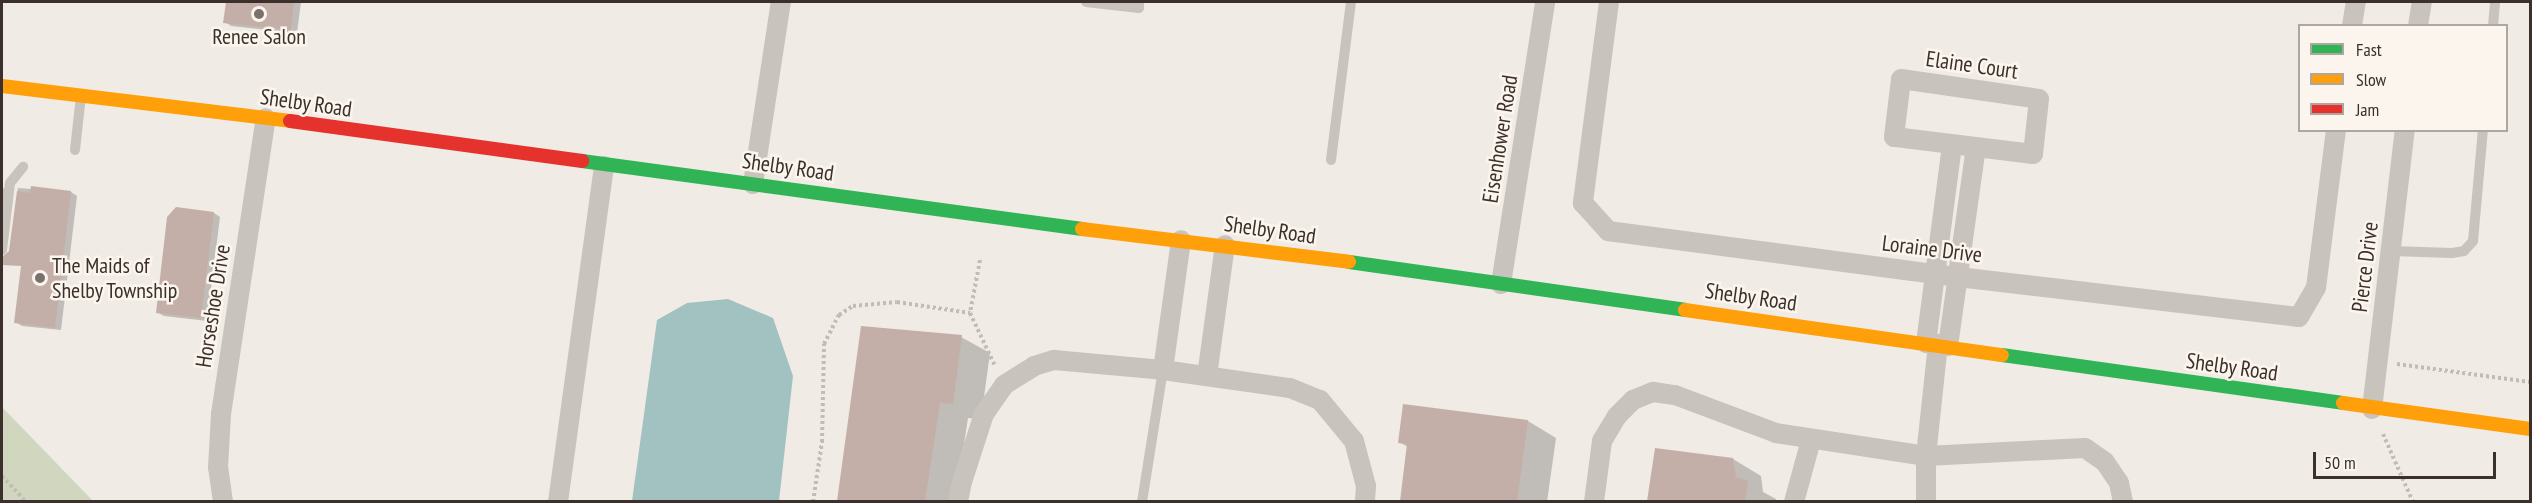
<!DOCTYPE html>
<style>
body{margin:0}
#map{position:relative;width:2532px;height:503px;overflow:hidden;background:#f0ebe5;font-family:"PT Sans Narrow",sans-serif}
div>[style]{position:absolute}
.green>*{inset:0;background:#d1d6bf}
.water>*{inset:0;background:#a1c2c1}
.shadow>*{inset:0;background:#0003}
.building>*{inset:0;background:#c3afa7}
.path>*{height:4px;margin-top:-2px;transform-origin:0;background:repeating-linear-gradient(90deg,#c2bbb6 0 3px,transparent 0 6px)}
.lane>*{height:10px;margin:-5px;padding:0 5px;transform-origin:5px;border-radius:5px;background:#c9c3be}
.street>*{height:20px;margin:-10px;padding:0 10px;transform-origin:10px;border-radius:10px;background:#c9c3be}
.fast>*{height:14px;margin:-7px;padding:0 7px;transform-origin:7px;border-radius:7px;background:#30b455}
.slow>*{height:14px;margin:-7px;padding:0 7px;transform-origin:7px;border-radius:7px;background:#ff9f0a}
.jam>*{height:14px;margin:-7px;padding:0 7px;transform-origin:7px;border-radius:7px;background:#e5322d}
.dots>*{width:16px;height:16px;translate:-50% -50%;box-sizing:border-box;border:3px solid #fbf5ee;border-radius:50%}
span{translate:-50% -50%;white-space:nowrap;text-align:center;line-height:1.15;-webkit-text-stroke:5px #fbf5ee;paint-order:stroke}
.poi-label{font-size:22px;color:#3b302b}
.left{translate:0 -50%;text-align:left}
.street-label{font-size:22px;color:#3b302b}
.frame{position:absolute;inset:0;border:3px solid #3b302b;pointer-events:none}
.legend{position:absolute;left:2298px;top:24px;width:210px;height:108px;box-sizing:border-box;background:#fbf5ee;border:2px solid #aea6a0;margin:0;padding:8px 10px;list-style:none;font-size:18px;color:#3b302b}
.legend li{display:flex;align-items:center;gap:12px;height:30px}
.legend b{width:30px;border:2px solid #aea6a0}
.scale{position:absolute;left:2313px;top:452px;width:183px;height:27px;box-sizing:border-box;border:3px solid #3b302b;border-top:0;padding-left:8px;font-size:18px;line-height:21px;white-space:nowrap;color:#3b302b;-webkit-text-stroke:4px #fbf5ee;paint-order:stroke}
</style>
<div id="map">
<div class="green">
<i style="clip-path:polygon(2px 407px,93px 501px,2px 501px)"></i>
</div>
<div class="water">
<i style="clip-path:polygon(728px 299px,773px 318px,793px 376px,779px 501px,632px 501px,657px 320px,687px 303px)"></i>
</div>
<div class="shadow">
<i style="clip-path:polygon(227px 2px,301px 2px,297px 33px,231px 26px,225px 22px)"></i>
<i style="clip-path:polygon(2px 187px,8px 191px,2px 257px)"></i>
<i style="clip-path:polygon(18px 188px,71px 192px,77px 196px,61px 330px,22px 326px,16px 322px,23px 259px,9px 255px)"></i>
<i style="clip-path:polygon(214px 213px,220px 217px,207px 321px,164px 316px,157px 312px)"></i>
<i style="clip-path:polygon(862px 327px,961px 337px,990px 353px,981px 419px,968px 418px,955px 502px,838px 502px)"></i>
<i style="clip-path:polygon(1528px 421px,1556px 438px,1547px 502px,1401px 502px,1408px 447px,1399px 442px)"></i>
<i style="clip-path:polygon(1656px 450px,1733px 459px,1761px 476px,1763px 492px,1776px 499px,1776px 502px,1649px 502px)"></i>
</div>
<div class="building">
<i style="clip-path:polygon(226px 2px,294px 2px,291px 30px,223px 23px)"></i>
<i style="clip-path:polygon(31px 186px,71px 191px,55px 328px,14px 323px,21px 266px,2px 265px,2px 257px,9px 251px,17px 191px,30px 193px)"></i>
<i style="clip-path:polygon(176px 207px,214px 212px,201px 318px,156px 313px,167px 217px)"></i>
<i style="clip-path:polygon(861px 326px,962px 335px,953px 404px,940px 403px,925px 501px,837px 501px)"></i>
<i style="clip-path:polygon(1403px 404px,1528px 420px,1517px 501px,1400px 501px,1407px 444px,1398px 443px)"></i>
<i style="clip-path:polygon(1655px 448px,1733px 458px,1736px 477px,1748px 481px,1745px 501px,1647px 501px)"></i>
</div>
<div class="path">
<i style="left:980px;top:260px;width:54px;rotate:100.7deg"></i>
<i style="left:970px;top:313px;width:59px;rotate:64.7deg"></i>
<i style="left:2397px;top:364px;width:134px;rotate:7.7deg"></i>
<i style="left:2383px;top:434px;width:74px;rotate:66.2deg"></i>
<i style="left:2px;top:476px;width:35px;rotate:47deg"></i>
<i style="left:813px;top:502px;width:61px;rotate:-81.5deg"></i>
<i style="left:822px;top:442px;width:98px;rotate:-88.8deg"></i>
<i style="left:824px;top:344px;width:33px;rotate:-63deg"></i>
<i style="left:839px;top:315px;width:17px;rotate:-33deg"></i>
<i style="left:853px;top:306px;width:44px;rotate:-5.2deg"></i>
<i style="left:897px;top:302px;width:74px;rotate:8.6deg"></i>
</div>
<div class="lane">
<i style="left:1086px;top:2px;width:53px;rotate:6.5deg"></i>
<i style="left:1139px;top:8px;width:6px;rotate:-90deg"></i>
<i style="left:2493px;top:26px;width:24px;rotate:-85deg"></i>
<i style="left:75px;top:150px;width:54px;rotate:-83.7deg"></i>
<i style="left:1331px;top:160px;width:159px;rotate:-82.8deg"></i>
<i style="left:2px;top:250px;width:67px;rotate:-83.2deg"></i>
<i style="left:10px;top:183px;width:21px;rotate:-51deg"></i>
<i style="left:2391px;top:251px;width:61px;rotate:1.9deg"></i>
<i style="left:2452px;top:253px;width:12px;rotate:-9deg"></i>
<i style="left:2464px;top:251px;width:13px;rotate:-48deg"></i>
<i style="left:2473px;top:241px;width:111px;rotate:-84.9deg"></i>
<i style="left:1142px;top:502px;width:134px;rotate:-81deg"></i>
</div>
<div class="street">
<i style="left:1609px;top:2px;width:203px;rotate:97.4deg"></i>
<i style="left:1583px;top:203px;width:38px;rotate:48deg"></i>
<i style="left:1608px;top:231px;width:353px;rotate:7.5deg"></i>
<i style="left:1958px;top:277px;width:343px;rotate:6.7deg"></i>
<i style="left:2299px;top:317px;width:34px;rotate:-60deg"></i>
<i style="left:2316px;top:288px;width:159px;rotate:-82.8deg"></i>
<i style="left:2352px;top:26px;width:24px;rotate:-81deg"></i>
<i style="left:2418px;top:26px;width:24px;rotate:-81deg"></i>
<i style="left:1901px;top:79px;width:139px;rotate:8.2deg"></i>
<i style="left:2039px;top:99px;width:55px;rotate:96.2deg"></i>
<i style="left:2033px;top:154px;width:140px;rotate:-173deg"></i>
<i style="left:1894px;top:137px;width:58px;rotate:-83.1deg"></i>
<i style="left:753px;top:184px;width:184px;rotate:-81.3deg"></i>
<i style="left:1501px;top:284px;width:285px;rotate:-81.1deg"></i>
<i style="left:1926px;top:343px;width:200px;rotate:-82.5deg"></i>
<i style="left:1948px;top:346px;width:200px;rotate:-82deg"></i>
<i style="left:1163px;top:370px;width:131px;rotate:-82.1deg"></i>
<i style="left:1207px;top:376px;width:132px;rotate:-82.2deg"></i>
<i style="left:2372px;top:409px;width:281px;rotate:-83.3deg"></i>
<i style="left:223px;top:502px;width:34px;rotate:-98deg"></i>
<i style="left:218px;top:468px;width:54px;rotate:-86.8deg"></i>
<i style="left:221px;top:414px;width:299px;rotate:-81.4deg"></i>
<i style="left:558px;top:502px;width:339px;rotate:-82.2deg"></i>
<i style="left:958px;top:502px;width:20px;rotate:-79deg"></i>
<i style="left:962px;top:482px;width:71px;rotate:-72.1deg"></i>
<i style="left:984px;top:414px;width:35px;rotate:-55deg"></i>
<i style="left:1004px;top:385px;width:36px;rotate:-32deg"></i>
<i style="left:1034px;top:366px;width:21px;rotate:-17deg"></i>
<i style="left:1054px;top:360px;width:109px;rotate:5.2deg"></i>
<i style="left:1163px;top:370px;width:128px;rotate:8.1deg"></i>
<i style="left:1290px;top:388px;width:32px;rotate:22deg"></i>
<i style="left:1320px;top:400px;width:53px;rotate:50.3deg"></i>
<i style="left:1354px;top:441px;width:47px;rotate:75.1deg"></i>
<i style="left:1366px;top:486px;width:16px;rotate:94deg"></i>
<i style="left:1594px;top:502px;width:62px;rotate:-82.5deg"></i>
<i style="left:1602px;top:441px;width:29px;rotate:-59deg"></i>
<i style="left:1617px;top:416px;width:23px;rotate:-45deg"></i>
<i style="left:1633px;top:400px;width:22px;rotate:-22deg"></i>
<i style="left:1653px;top:392px;width:22px;rotate:8deg"></i>
<i style="left:1675px;top:395px;width:108px;rotate:20.6deg"></i>
<i style="left:1776px;top:433px;width:152px;rotate:8.7deg"></i>
<i style="left:1926px;top:456px;width:159px;rotate:-2.9deg"></i>
<i style="left:2085px;top:448px;width:24px;rotate:35deg"></i>
<i style="left:2105px;top:462px;width:25px;rotate:56deg"></i>
<i style="left:2119px;top:483px;width:19px;rotate:78deg"></i>
<i style="left:1794px;top:502px;width:64px;rotate:-74.7deg"></i>
<i style="left:1926px;top:502px;width:46px;rotate:-90deg"></i>
<i style="left:1926px;top:456px;width:113px;rotate:-83.9deg"></i>
</div>
<div class="fast">
<i style="left:582px;top:161px;width:505px;rotate:7.74deg"></i>
<i style="left:1349px;top:262px;width:339px;rotate:8.1deg"></i>
<i style="left:2002px;top:355px;width:344px;rotate:8deg"></i>
</div>
<div class="slow">
<i style="left:2px;top:86px;width:290px;rotate:6.9deg"></i>
<i style="left:1082px;top:229px;width:269px;rotate:7deg"></i>
<i style="left:1685px;top:310px;width:320px;rotate:8.1deg"></i>
<i style="left:2343px;top:403px;width:189px;rotate:7.9deg"></i>
</div>
<div class="jam">
<i style="left:290px;top:121px;width:295px;rotate:7.8deg"></i>
</div>
<div class="dots">
<i style="left:259px;top:14px;background:#7a716c"></i>
<i style="left:40px;top:278px;background:#7a716c"></i>
</div>
<div class="poi-label">
<span style="left:259px;top:37px">Renee Salon</span>
<span class="left" style="left:52px;top:278px">The Maids of<br>Shelby Township</span>
</div>
<div class="street-label">
<span style="left:1972px;top:65px;rotate:8deg">Elaine Court</span>
<span style="left:306px;top:103px;rotate:8deg">Shelby Road</span>
<span style="left:1500px;top:139px;rotate:-81deg">Eisenhower Road</span>
<span style="left:788px;top:167px;rotate:8deg">Shelby Road</span>
<span style="left:1270px;top:230px;rotate:8deg">Shelby Road</span>
<span style="left:1932px;top:249px;rotate:7deg">Loraine Drive</span>
<span style="left:2365px;top:267px;rotate:-83deg">Pierce Drive</span>
<span style="left:1751px;top:297px;rotate:8deg">Shelby Road</span>
<span style="left:213px;top:306px;rotate:-81deg">Horseshoe Drive</span>
<span style="left:2232px;top:367px;rotate:8deg">Shelby Road</span>
</div>
<div class="frame"></div>
<ul class="legend">
<li><b style="height:8px;background:#30b455"></b>Fast</li>
<li><b style="height:8px;background:#ff9f0a"></b>Slow</li>
<li><b style="height:8px;background:#e5322d"></b>Jam</li>
</ul>
<div class="scale">50 m</div>
</div>
